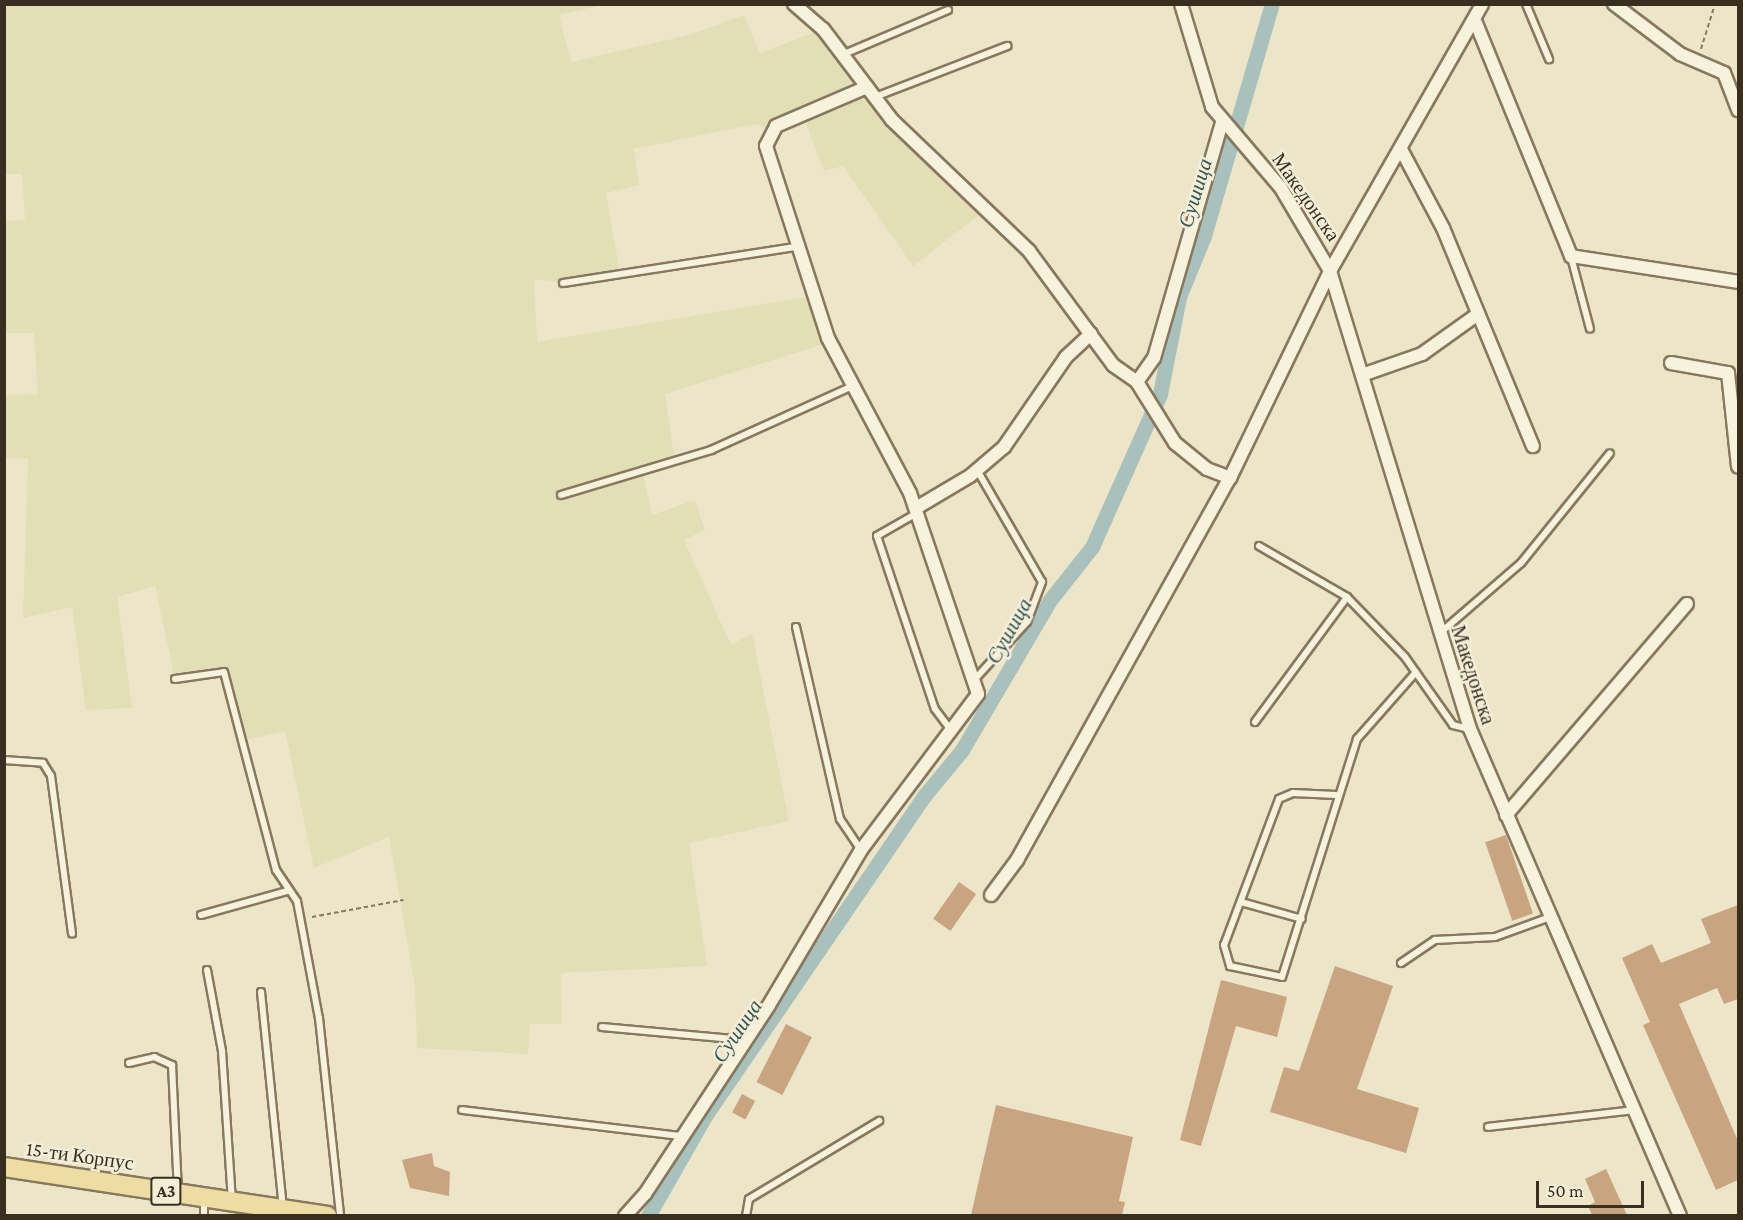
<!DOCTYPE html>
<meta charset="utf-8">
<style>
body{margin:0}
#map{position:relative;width:1743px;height:1220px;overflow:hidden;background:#ece5c8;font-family:"Crimson Pro",serif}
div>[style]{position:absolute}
.farmland>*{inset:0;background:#e2dfb6}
.canal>*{height:15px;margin:-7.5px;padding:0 7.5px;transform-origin:7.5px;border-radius:7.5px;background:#a9c1bc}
.building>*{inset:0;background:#c8a580;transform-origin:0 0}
.path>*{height:2px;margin-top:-1px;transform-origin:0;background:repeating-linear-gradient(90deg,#87785e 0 4.5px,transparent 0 7.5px)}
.roads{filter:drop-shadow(2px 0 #87785e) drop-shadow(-2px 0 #87785e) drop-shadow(0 2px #87785e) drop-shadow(0 -2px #87785e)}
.service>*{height:6px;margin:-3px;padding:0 3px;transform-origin:3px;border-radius:3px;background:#f7f2db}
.minor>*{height:12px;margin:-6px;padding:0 6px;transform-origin:6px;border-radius:6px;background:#f7f2db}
.primary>*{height:18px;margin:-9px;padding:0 9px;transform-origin:9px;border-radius:9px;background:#eddda3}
span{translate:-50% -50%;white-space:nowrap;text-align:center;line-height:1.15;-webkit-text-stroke:5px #f4eed7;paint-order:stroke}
.shield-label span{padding:2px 4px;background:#f4eed7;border:2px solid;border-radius:4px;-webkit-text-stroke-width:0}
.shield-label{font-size:18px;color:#392f21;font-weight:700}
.street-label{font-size:20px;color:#392f21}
.water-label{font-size:21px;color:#315657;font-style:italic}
.frame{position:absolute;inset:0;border:6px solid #392f21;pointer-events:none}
.scale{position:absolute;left:1536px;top:1181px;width:108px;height:27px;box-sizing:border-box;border:3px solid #392f21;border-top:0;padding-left:8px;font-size:18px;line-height:21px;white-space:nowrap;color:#392f21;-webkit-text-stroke:4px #f4eed7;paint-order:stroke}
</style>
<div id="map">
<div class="farmland">
<i style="clip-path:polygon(5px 5px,603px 5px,559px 15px,571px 62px,689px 35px,744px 15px,760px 53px,823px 29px,867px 87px,987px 209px,913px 266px,843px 166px,824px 171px,802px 113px,771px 130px,756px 124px,634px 149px,639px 185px,606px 193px,620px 273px,563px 283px,534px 279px,537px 342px,812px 296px,830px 342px,665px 394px,675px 463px,643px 473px,652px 515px,695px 500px,705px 530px,684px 540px,731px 645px,752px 633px,789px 821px,689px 843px,707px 966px,561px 973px,562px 1024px,530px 1024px,528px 1054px,417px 1048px,415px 986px,389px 837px,314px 868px,285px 731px,241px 741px,224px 672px,175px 679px,155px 586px,117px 597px,132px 708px,86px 710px,72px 607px,23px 618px,28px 459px,5px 458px,4px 395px,38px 394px,34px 333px,5px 333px,5px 221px,25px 220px,22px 174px,5px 174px)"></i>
</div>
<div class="canal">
<i style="left:648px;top:1216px;width:115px;rotate:-60.3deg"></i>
<i style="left:705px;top:1116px;width:388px;rotate:-55.6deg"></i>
<i style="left:924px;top:796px;width:60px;rotate:-50.4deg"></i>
<i style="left:962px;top:750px;width:174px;rotate:-59.6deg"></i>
<i style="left:1050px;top:600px;width:68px;rotate:-51.6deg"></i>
<i style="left:1092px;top:547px;width:167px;rotate:-66deg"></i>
<i style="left:1160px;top:394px;width:99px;rotate:-78.9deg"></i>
<i style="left:1179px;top:297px;width:66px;rotate:-67.7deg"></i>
<i style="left:1204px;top:236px;width:242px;rotate:-73.7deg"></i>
</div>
<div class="building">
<i style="left:1506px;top:835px;width:83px;height:22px;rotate:71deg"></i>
<i style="left:959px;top:882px;width:21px;height:45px;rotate:35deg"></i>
<i style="clip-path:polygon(1738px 905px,1738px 999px,1724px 1004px,1717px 988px,1679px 1004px,1738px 1141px,1738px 1180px,1716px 1190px,1643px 1025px,1650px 1022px,1622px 958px,1652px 944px,1661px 963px,1711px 943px,1701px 919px)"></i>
<i style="clip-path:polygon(1335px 966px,1393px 986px,1357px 1089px,1419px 1108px,1406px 1153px,1270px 1112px,1284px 1067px,1299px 1071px)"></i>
<i style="clip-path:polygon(1221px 980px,1287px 997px,1277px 1037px,1236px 1026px,1201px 1146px,1180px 1140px)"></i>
<i style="left:786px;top:1024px;width:29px;height:65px;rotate:27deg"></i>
<i style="left:742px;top:1094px;width:15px;height:21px;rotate:28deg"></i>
<i style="clip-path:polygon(996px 1105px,1133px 1137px,1119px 1201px,1125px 1202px,1122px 1215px,971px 1215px)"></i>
<i style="clip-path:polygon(432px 1153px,434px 1166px,450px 1172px,449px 1196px,410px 1188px,402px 1160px)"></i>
<i style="clip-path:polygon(1606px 1169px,1627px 1215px,1592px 1215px,1588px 1206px,1595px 1202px,1585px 1179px)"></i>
</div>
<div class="path">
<i style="left:1701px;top:49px;width:47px;rotate:-72.7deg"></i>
<i style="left:312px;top:917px;width:93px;rotate:-10.6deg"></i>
</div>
<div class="roads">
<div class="service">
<i style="left:1526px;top:4px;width:60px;rotate:67.3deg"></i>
<i style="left:844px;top:54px;width:113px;rotate:-22.9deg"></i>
<i style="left:875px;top:97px;width:142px;rotate:-21.1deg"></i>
<i style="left:1571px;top:257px;width:74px;rotate:75.2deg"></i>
<i style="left:563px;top:283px;width:235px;rotate:-8.8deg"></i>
<i style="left:561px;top:495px;width:157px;rotate:-16.7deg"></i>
<i style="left:711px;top:450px;width:156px;rotate:-24.3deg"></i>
<i style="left:917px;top:513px;width:46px;rotate:150.1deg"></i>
<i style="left:877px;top:536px;width:182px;rotate:71.5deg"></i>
<i style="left:935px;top:709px;width:26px;rotate:53deg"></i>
<i style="left:1259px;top:546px;width:102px;rotate:30.1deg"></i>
<i style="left:1347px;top:597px;width:83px;rotate:46deg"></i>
<i style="left:1405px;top:657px;width:83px;rotate:54.8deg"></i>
<i style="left:1453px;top:725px;width:16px;rotate:14deg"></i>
<i style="left:796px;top:627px;width:197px;rotate:77.1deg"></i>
<i style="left:840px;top:819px;width:37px;rotate:56deg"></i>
<i style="left:1440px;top:633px;width:107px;rotate:-40.8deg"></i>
<i style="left:1521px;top:563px;width:141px;rotate:-51deg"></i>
<i style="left:976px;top:678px;width:76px;rotate:-47.7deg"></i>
<i style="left:1027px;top:622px;width:43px;rotate:-69.4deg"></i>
<i style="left:1042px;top:582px;width:129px;rotate:-120.1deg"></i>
<i style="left:175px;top:679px;width:49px;rotate:-8.1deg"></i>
<i style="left:224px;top:672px;width:205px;rotate:75.3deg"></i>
<i style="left:276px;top:870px;width:37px;rotate:56deg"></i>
<i style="left:297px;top:901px;width:119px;rotate:79.4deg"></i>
<i style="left:319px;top:1018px;width:199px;rotate:83.9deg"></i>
<i style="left:1255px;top:722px;width:155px;rotate:-53.6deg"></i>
<i style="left:4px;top:760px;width:39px;rotate:4deg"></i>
<i style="left:43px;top:763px;width:15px;rotate:58deg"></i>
<i style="left:51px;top:776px;width:159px;rotate:82.4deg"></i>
<i style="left:1336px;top:795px;width:43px;rotate:-177.3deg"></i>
<i style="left:1293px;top:793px;width:15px;rotate:157deg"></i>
<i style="left:1279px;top:799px;width:156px;rotate:110.6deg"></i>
<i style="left:1224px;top:945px;width:22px;rotate:74deg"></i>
<i style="left:1230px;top:966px;width:53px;rotate:11.9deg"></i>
<i style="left:1282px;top:977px;width:250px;rotate:-72.5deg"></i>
<i style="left:1357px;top:739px;width:89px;rotate:-48.6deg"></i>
<i style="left:1241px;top:902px;width:63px;rotate:15.6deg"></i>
<i style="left:201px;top:915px;width:89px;rotate:-15.6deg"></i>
<i style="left:1401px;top:963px;width:41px;rotate:-34.1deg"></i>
<i style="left:1435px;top:940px;width:60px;rotate:-2.9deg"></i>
<i style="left:1495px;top:937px;width:59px;rotate:-20deg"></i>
<i style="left:207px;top:970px;width:82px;rotate:79.5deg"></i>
<i style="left:222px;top:1051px;width:149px;rotate:86.2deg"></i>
<i style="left:261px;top:992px;width:217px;rotate:84.2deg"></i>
<i style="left:602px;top:1027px;width:145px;rotate:5.2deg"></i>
<i style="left:129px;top:1063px;width:26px;rotate:-13deg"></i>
<i style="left:154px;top:1057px;width:20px;rotate:24deg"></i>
<i style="left:172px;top:1065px;width:127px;rotate:87.3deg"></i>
<i style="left:462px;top:1110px;width:221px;rotate:6.8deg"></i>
<i style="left:1488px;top:1127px;width:147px;rotate:-6.6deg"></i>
<i style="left:204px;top:1216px;width:16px;rotate:-90deg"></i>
<i style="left:746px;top:1216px;width:17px;rotate:-80deg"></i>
<i style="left:749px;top:1199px;width:152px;rotate:-31deg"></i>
</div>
<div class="minor">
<i style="left:794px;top:4px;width:38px;rotate:41deg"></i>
<i style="left:823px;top:29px;width:114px;rotate:52.8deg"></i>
<i style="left:892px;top:120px;width:190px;rotate:43.7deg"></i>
<i style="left:1029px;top:251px;width:142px;rotate:53.6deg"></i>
<i style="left:1113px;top:365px;width:29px;rotate:35deg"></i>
<i style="left:1137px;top:382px;width:72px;rotate:58.1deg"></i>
<i style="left:1175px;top:443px;width:41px;rotate:39.1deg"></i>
<i style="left:1207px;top:469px;width:25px;rotate:21deg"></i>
<i style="left:1181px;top:4px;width:108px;rotate:73.2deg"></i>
<i style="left:1212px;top:107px;width:106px;rotate:49.6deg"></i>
<i style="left:1281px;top:188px;width:96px;rotate:59.4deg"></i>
<i style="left:1330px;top:271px;width:479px;rotate:73deg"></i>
<i style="left:1470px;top:729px;width:530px;rotate:66.67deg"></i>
<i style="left:1614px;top:4px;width:83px;rotate:37.1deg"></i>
<i style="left:1680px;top:54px;width:48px;rotate:23.4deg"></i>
<i style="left:1724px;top:73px;width:40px;rotate:69deg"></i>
<i style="left:1476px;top:23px;width:252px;rotate:67.8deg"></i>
<i style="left:1571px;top:256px;width:169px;rotate:8.8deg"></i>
<i style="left:1402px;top:151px;width:87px;rotate:62deg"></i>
<i style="left:1443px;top:228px;width:236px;rotate:67.6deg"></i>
<i style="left:1671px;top:363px;width:58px;rotate:10deg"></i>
<i style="left:1728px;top:373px;width:94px;rotate:83.9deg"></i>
<i style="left:1362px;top:375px;width:64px;rotate:-19.3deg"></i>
<i style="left:1422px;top:354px;width:69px;rotate:-35.5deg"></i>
<i style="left:1137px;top:382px;width:29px;rotate:-55deg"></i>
<i style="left:1154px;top:358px;width:246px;rotate:-73.9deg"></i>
<i style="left:916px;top:508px;width:63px;rotate:-30.7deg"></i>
<i style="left:970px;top:476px;width:45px;rotate:-40.5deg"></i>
<i style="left:1004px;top:447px;width:109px;rotate:-55.4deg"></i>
<i style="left:1066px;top:357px;width:34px;rotate:-43deg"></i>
<i style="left:1506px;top:815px;width:278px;rotate:-49.4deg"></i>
<i style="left:991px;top:895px;width:44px;rotate:-53.4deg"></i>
<i style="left:1017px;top:860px;width:437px;rotate:-60.9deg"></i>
<i style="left:1230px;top:478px;width:230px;rotate:-64.2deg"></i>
<i style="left:1330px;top:271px;width:307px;rotate:-60.3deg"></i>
<i style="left:625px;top:1216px;width:30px;rotate:-48deg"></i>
<i style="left:645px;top:1194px;width:226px;rotate:-56.7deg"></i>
<i style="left:769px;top:1005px;width:180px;rotate:-59.3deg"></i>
<i style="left:861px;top:850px;width:195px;rotate:-53.1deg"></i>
<i style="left:978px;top:694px;width:212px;rotate:-108.7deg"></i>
<i style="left:910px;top:493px;width:175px;rotate:-117.9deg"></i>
<i style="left:828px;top:338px;width:202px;rotate:-107.9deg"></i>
<i style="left:766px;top:146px;width:22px;rotate:-63deg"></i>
<i style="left:776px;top:126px;width:99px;rotate:-23.2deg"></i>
</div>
<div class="primary">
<i style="left:4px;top:1167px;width:327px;rotate:8.6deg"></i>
</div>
</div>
<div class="shield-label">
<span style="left:166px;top:1191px">A3</span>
</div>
<div class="street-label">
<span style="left:1306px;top:197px;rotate:55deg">Македонска</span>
<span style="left:1473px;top:675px;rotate:72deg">Македонска</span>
<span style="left:80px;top:1156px;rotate:8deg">15-ти Корпус</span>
</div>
<div class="water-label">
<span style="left:1195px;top:193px;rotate:-73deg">Сушица</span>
<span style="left:1009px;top:631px;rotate:-61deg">Сушица</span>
<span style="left:737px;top:1031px;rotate:-56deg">Сушица</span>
</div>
<div class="frame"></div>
<div class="scale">50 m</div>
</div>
